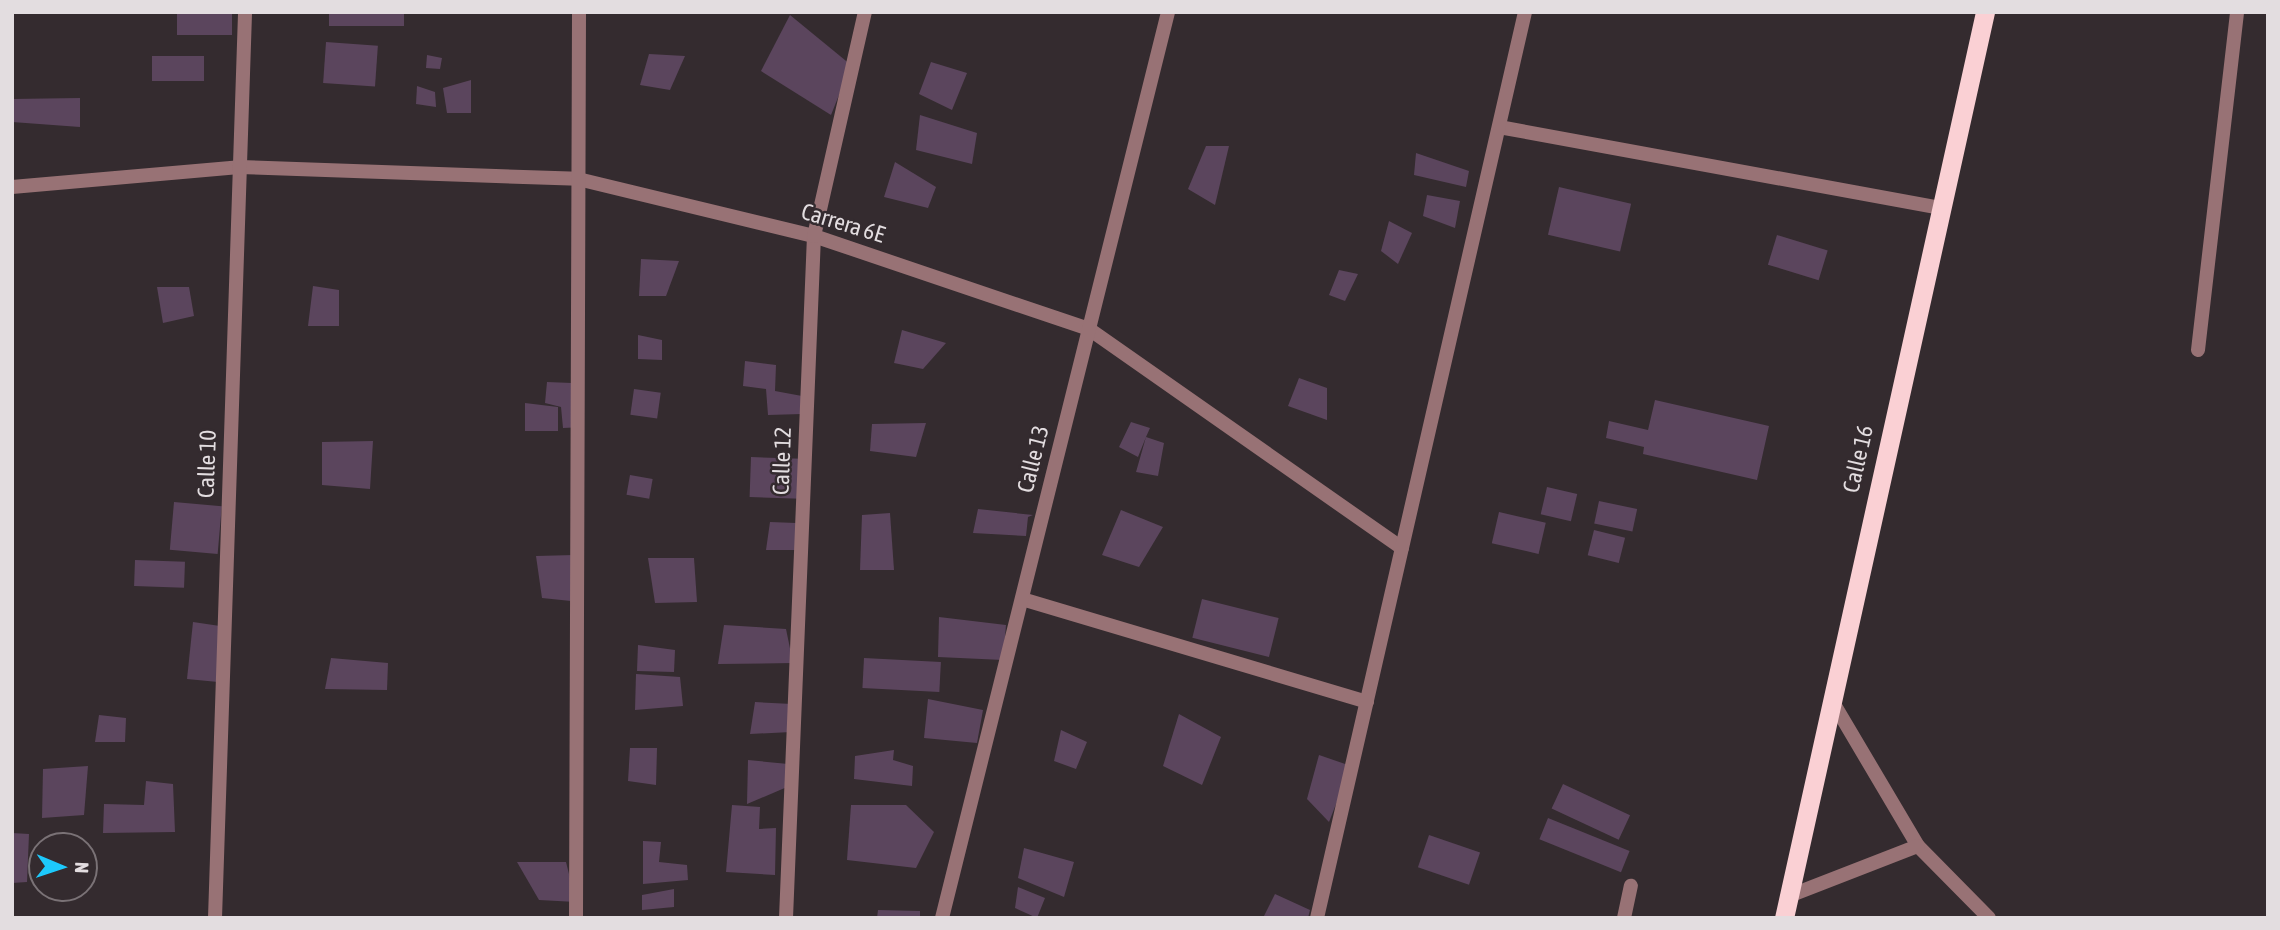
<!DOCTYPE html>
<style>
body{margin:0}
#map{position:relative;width:2280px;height:930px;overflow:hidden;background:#342b2f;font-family:"Asap Condensed",sans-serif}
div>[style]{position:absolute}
.building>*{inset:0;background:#5b455d;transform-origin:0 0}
.minor>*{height:14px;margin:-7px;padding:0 7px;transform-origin:7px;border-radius:7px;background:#987275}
.trunk>*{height:19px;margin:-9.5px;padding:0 9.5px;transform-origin:9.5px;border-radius:9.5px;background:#fad0d4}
span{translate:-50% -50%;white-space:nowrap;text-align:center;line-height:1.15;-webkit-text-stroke:5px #342b2f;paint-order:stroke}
.street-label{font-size:23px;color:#e3dde0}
.frame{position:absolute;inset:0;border:14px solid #e3dde0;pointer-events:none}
.north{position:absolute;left:28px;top:832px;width:70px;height:70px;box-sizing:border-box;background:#342b2f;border:2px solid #7a7276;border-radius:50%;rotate:92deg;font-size:19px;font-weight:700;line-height:28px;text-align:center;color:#e3dde0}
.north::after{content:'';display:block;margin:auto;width:24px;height:32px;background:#1dc9fc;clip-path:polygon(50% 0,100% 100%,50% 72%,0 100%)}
</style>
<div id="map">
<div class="building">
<i style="left:177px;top:12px;width:55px;height:23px"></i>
<i style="left:329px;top:12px;width:75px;height:14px"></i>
<i style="clip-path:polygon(790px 15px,851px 65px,831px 115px,761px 71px)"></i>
<i style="left:326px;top:42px;width:52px;height:41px;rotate:4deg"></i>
<i style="clip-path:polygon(649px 54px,685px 56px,670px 90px,640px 85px)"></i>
<i style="clip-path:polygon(427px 55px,442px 58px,440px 69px,426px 68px)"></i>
<i style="left:152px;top:56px;width:52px;height:25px"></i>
<i style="clip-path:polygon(931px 62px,967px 73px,952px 110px,919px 94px)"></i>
<i style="clip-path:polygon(471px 80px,471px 113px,447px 113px,443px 88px)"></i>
<i style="clip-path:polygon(417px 86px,435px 92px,436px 107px,416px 104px)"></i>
<i style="clip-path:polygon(80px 98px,80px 127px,12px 122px,12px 99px)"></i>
<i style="clip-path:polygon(920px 115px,977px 133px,972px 164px,916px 150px)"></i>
<i style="clip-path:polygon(1206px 146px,1229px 146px,1215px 205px,1188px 189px)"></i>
<i style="clip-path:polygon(1416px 153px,1469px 171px,1466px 187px,1414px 175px)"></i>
<i style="clip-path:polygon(895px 162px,936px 187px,928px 208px,884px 197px)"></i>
<i style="left:1559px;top:187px;width:74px;height:49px;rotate:13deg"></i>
<i style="clip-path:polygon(1427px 195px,1460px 201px,1455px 228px,1423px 216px)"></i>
<i style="clip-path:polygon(1389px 221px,1412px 233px,1398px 264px,1381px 251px)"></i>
<i style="left:1777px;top:235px;width:53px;height:31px;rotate:17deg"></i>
<i style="clip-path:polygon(641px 259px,679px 261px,666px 296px,639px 296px)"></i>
<i style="clip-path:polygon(1339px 270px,1358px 274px,1345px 301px,1329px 295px)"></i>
<i style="clip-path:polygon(313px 286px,339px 290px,339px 326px,308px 326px)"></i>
<i style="clip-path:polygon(157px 287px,189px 287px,194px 316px,163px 323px)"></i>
<i style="clip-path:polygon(902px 330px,946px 343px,923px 369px,894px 363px)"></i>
<i style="clip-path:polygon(638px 335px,662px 340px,662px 360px,638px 359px)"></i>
<i style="clip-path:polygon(745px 361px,776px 365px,775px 391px,802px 396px,802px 414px,768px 415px,766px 389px,743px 386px)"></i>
<i style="clip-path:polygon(1299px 378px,1327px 388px,1327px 420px,1288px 406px)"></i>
<i style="clip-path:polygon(547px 382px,572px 383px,584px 427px,563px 428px,561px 407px,545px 403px)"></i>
<i style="left:634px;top:389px;width:27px;height:26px;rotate:8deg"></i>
<i style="clip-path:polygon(1655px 400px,1769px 426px,1757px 480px,1643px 454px,1644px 447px,1606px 438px,1609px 421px,1648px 430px)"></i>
<i style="clip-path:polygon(525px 403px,558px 407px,558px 431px,525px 431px)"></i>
<i style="clip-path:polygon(1131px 422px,1150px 428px,1146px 437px,1164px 443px,1158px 476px,1136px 472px,1146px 437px,1138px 457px,1119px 447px)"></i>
<i style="clip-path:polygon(926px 423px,916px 457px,870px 451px,872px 424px)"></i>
<i style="clip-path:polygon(373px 441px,370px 489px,322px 485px,322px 442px)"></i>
<i style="left:751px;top:457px;width:51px;height:40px;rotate:2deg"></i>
<i style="left:630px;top:475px;width:23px;height:20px;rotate:10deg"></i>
<i style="left:1547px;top:487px;width:31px;height:28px;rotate:13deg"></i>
<i style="left:1599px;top:501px;width:39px;height:23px;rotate:12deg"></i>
<i style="left:174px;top:502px;width:48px;height:48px;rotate:5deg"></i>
<i style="clip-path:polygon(978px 509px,1033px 515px,1028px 517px,1026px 536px,973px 533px)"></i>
<i style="clip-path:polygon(1121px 510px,1163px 527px,1139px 567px,1102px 555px)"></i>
<i style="left:1499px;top:512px;width:48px;height:32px;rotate:13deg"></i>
<i style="clip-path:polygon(890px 513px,894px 570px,860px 570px,862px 515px)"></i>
<i style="clip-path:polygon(770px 522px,796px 523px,796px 550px,766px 550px)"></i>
<i style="left:1594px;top:530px;width:32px;height:26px;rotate:14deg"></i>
<i style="clip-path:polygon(574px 555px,571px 601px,542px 598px,536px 556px)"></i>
<i style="clip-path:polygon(648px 558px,694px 558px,697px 602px,655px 603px)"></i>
<i style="left:135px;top:560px;width:50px;height:26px;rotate:2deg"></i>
<i style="left:1202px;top:599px;width:79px;height:40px;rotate:14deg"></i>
<i style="clip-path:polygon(939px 617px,1006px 625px,1003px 660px,938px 657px)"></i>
<i style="clip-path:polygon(193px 622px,220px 626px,218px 682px,187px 679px)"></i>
<i style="clip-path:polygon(724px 625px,786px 629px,793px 663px,718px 664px)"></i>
<i style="clip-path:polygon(638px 645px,675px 650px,674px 672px,637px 671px)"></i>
<i style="clip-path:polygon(331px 658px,388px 663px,387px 690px,325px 689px)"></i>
<i style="left:864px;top:658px;width:77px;height:30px;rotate:3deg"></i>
<i style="clip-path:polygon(636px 674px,680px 677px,683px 706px,635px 710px)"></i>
<i style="clip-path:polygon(928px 699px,983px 710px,977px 743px,924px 738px)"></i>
<i style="clip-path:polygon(755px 702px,792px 704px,791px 732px,750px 734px)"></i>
<i style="clip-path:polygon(1179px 714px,1221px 737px,1202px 785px,1163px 766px)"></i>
<i style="clip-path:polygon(99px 715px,126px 718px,125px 742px,95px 742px)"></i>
<i style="clip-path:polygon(1061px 730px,1087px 742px,1076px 769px,1054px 761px)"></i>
<i style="clip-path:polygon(630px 748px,657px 748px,656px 785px,628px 781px)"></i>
<i style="clip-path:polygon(894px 750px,893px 760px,913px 766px,912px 786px,854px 779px,855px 756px)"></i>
<i style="clip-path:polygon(1319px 755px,1351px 766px,1329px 822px,1307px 799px)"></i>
<i style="clip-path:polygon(748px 760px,788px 764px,787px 787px,747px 804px)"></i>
<i style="clip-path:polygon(88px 766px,84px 815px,42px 818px,43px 769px)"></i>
<i style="clip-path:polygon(146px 781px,173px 784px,175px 832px,103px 833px,104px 804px,144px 805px)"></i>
<i style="left:1563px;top:784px;width:74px;height:27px;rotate:25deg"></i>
<i style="clip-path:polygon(732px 805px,760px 807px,759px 829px,776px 828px,775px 875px,726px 872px)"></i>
<i style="clip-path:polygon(851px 805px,906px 805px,934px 832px,916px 868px,847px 860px)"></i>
<i style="left:1548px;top:818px;width:88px;height:23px;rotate:22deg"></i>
<i style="clip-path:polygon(12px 833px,29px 834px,27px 882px,12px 883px)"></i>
<i style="left:1429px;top:835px;width:54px;height:34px;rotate:19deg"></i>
<i style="clip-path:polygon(643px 841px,661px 842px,659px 862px,687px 865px,688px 880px,643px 884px)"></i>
<i style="clip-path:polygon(1024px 848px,1074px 862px,1064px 897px,1018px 878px)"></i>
<i style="clip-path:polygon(517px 862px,566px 862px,576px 902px,539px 900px)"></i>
<i style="clip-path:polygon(1018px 887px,1045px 898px,1037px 918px,1015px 908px)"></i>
<i style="clip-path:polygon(674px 889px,674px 907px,642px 910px,642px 895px)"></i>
<i style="clip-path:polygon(1275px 894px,1310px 910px,1308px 918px,1263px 918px)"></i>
<i style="clip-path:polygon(878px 910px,920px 911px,920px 918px,877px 918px)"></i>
</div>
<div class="minor">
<i style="left:1499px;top:127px;width:447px;rotate:10.4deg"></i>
<i style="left:12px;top:187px;width:228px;rotate:-5deg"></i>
<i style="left:239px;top:167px;width:339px;rotate:2deg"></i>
<i style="left:578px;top:179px;width:243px;rotate:13.6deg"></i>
<i style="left:814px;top:236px;width:290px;rotate:18.7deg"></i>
<i style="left:1089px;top:329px;width:382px;rotate:35deg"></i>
<i style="left:2198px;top:350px;width:340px;rotate:-83.4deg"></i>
<i style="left:1022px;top:599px;width:360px;rotate:16.6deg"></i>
<i style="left:1831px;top:699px;width:171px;rotate:59.4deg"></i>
<i style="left:1918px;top:846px;width:101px;rotate:45.4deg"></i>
<i style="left:1789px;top:896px;width:138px;rotate:-21.2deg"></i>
<i style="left:215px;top:918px;width:906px;rotate:-88.1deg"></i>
<i style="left:576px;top:918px;width:906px;rotate:-89.81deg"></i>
<i style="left:786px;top:918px;width:683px;rotate:-87.65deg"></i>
<i style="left:814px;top:236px;width:230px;rotate:-77.2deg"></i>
<i style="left:942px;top:918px;width:934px;rotate:-75.99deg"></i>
<i style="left:1317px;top:918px;width:930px;rotate:-77.07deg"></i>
<i style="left:1624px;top:918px;width:33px;rotate:-78deg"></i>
</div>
<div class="trunk">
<i style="left:1784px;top:918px;width:928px;rotate:-77.49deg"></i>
</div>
<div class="street-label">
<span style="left:843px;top:223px;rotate:17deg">Carrera 6E</span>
<span style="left:1033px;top:459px;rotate:-76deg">Calle 13</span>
<span style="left:1858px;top:459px;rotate:-77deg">Calle 16</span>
<span style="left:782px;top:461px;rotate:-88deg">Calle 12</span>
<span style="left:207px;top:464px;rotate:-88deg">Calle 10</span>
</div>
<div class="frame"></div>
<div class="north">N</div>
</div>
